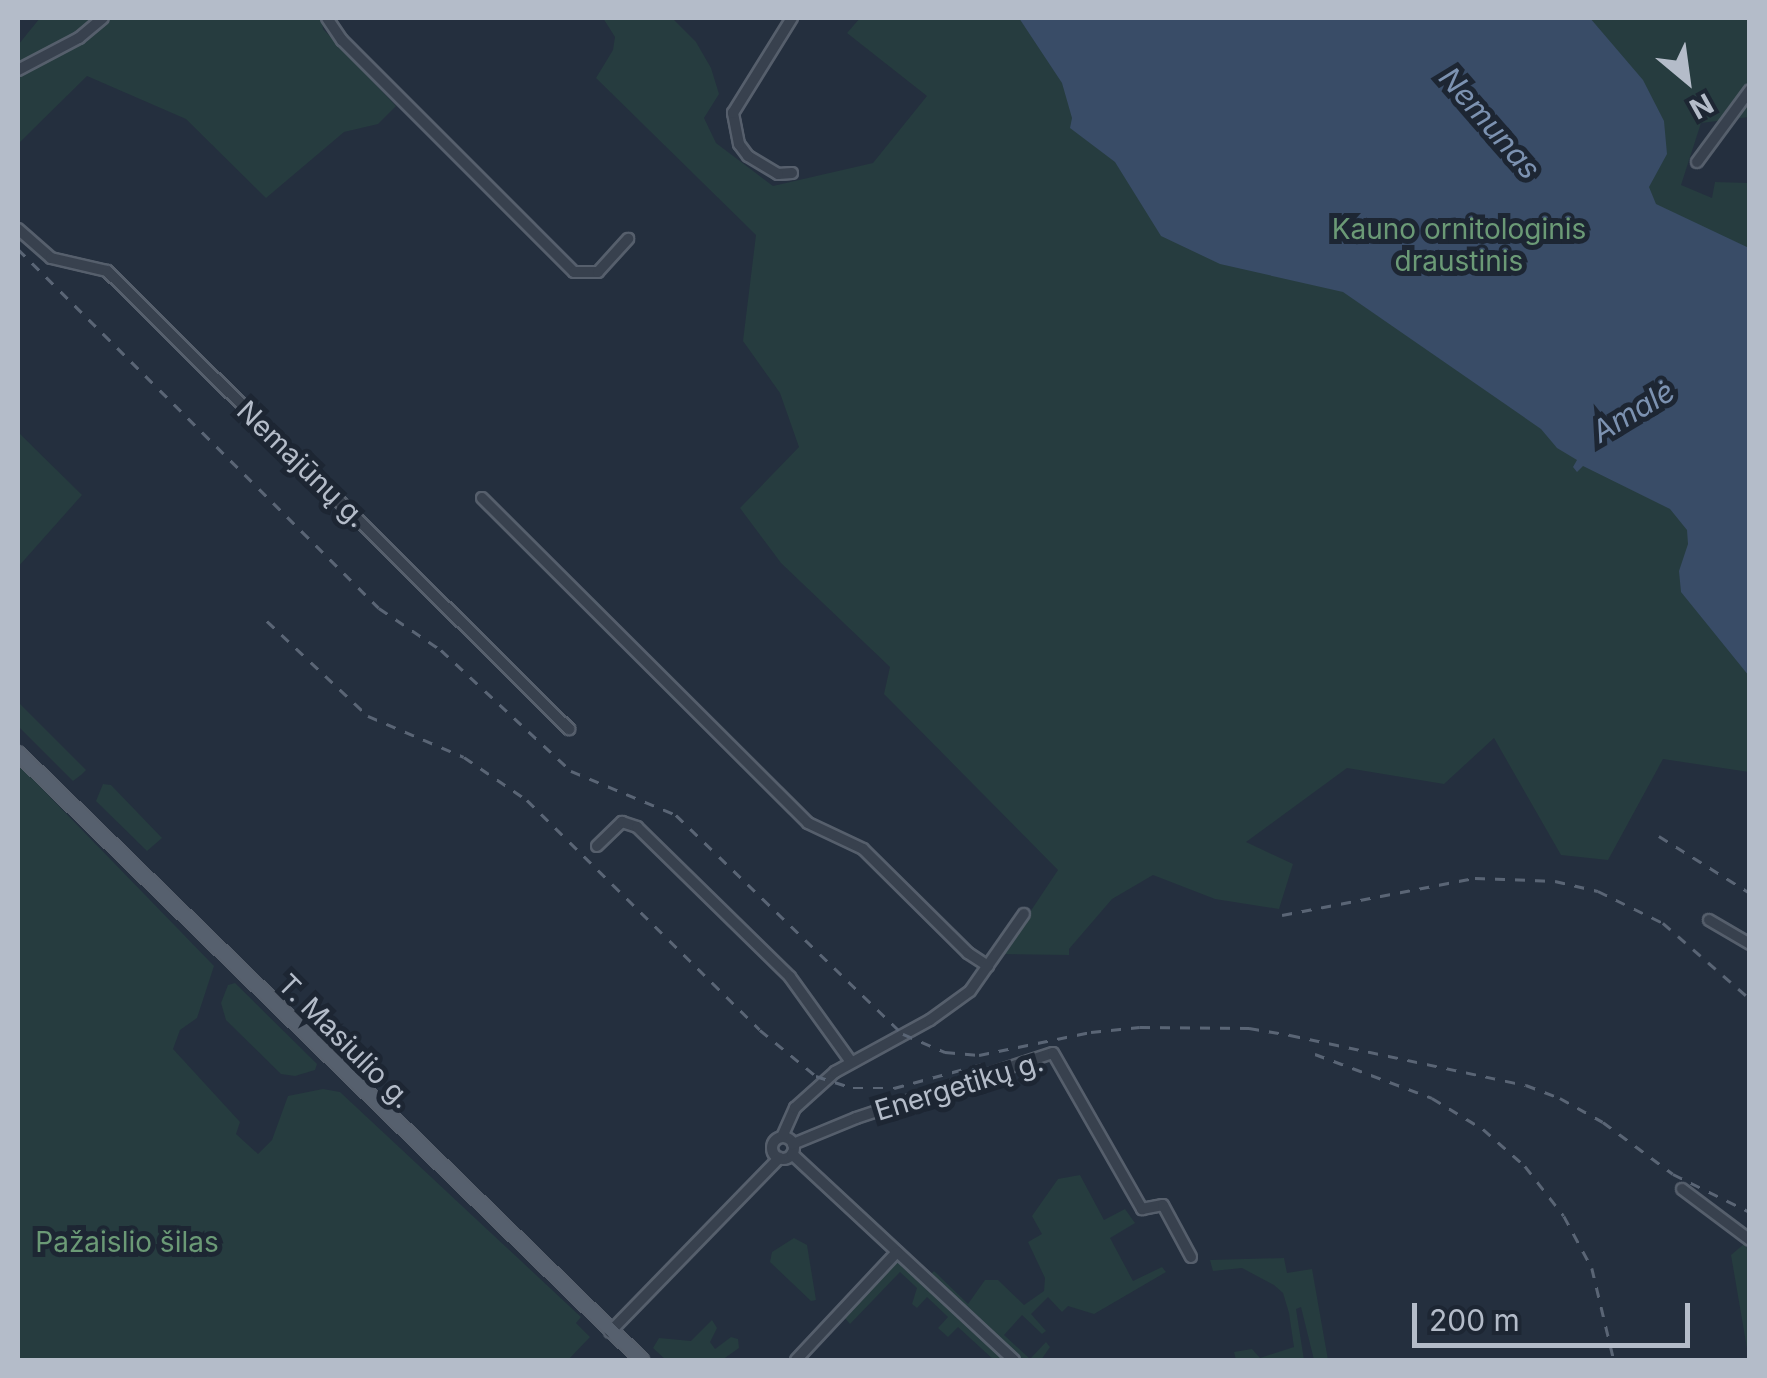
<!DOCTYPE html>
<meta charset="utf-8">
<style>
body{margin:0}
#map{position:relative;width:1767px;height:1378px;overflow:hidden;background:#242f3e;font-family:Inter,sans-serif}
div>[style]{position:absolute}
.green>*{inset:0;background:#263c3f}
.water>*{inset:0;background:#394c67}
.roads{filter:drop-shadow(2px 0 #565f6c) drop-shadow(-2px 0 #565f6c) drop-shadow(0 2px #565f6c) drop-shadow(0 -2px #565f6c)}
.minor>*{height:10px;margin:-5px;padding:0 5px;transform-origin:5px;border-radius:5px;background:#38414e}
.minor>.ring{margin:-5px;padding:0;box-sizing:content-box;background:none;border:10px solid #38414e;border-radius:50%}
.major>*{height:12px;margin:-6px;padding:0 6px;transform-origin:6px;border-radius:6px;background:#56606e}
.rail>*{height:2.5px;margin-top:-1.25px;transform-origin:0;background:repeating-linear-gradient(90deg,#5a6575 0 10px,transparent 0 20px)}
span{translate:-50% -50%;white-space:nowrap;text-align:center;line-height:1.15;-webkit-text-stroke:10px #1d2633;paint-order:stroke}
.park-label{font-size:28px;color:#6b9a76}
.street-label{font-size:28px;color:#b4bcc9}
.water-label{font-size:30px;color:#7c92b1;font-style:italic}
.frame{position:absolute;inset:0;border:20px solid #b4bcc9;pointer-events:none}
.north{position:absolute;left:1637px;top:30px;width:100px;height:100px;-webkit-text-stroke:8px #1d2633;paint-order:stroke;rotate:151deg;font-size:28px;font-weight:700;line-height:40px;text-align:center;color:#b4bcc9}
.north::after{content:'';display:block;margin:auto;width:35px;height:45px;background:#b4bcc9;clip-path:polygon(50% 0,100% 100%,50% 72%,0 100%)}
.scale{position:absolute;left:1412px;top:1303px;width:278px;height:45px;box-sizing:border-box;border:5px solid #b4bcc9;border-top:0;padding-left:12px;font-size:30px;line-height:35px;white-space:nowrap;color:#b4bcc9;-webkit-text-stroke:8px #1d2633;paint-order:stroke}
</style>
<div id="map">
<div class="green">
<i style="clip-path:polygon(40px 18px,322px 18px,323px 29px,396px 106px,378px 124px,344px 132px,266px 198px,186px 119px,87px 76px,18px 144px,18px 45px)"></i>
<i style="clip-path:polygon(603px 18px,672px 18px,696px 42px,711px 68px,719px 94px,704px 118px,716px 143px,773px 186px,873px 163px,927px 96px,847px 33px,860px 18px,1749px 18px,1749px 117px,1701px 123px,1681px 185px,1712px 198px,1715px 182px,1749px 183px,1749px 772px,1663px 759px,1608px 860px,1561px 855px,1494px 738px,1444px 784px,1347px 768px,1246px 842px,1293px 864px,1279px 909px,1215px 899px,1153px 875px,1112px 899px,1069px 949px,1069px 955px,1002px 954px,1058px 870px,884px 694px,890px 667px,781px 563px,740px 508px,799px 447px,780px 393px,743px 341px,756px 235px,596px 78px,613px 50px,615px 37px)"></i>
<i style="clip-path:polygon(18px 432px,82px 495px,18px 567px)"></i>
<i style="clip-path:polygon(18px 702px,86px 770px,81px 775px,73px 781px,18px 726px)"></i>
<i style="clip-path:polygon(18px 764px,214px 966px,197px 1018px,180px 1030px,173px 1049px,240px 1122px,236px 1134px,258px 1154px,272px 1140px,288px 1096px,323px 1089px,340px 1092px,581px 1317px,576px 1323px,590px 1337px,568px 1360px,18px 1360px)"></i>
<i style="clip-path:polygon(103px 784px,111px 785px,162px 838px,147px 851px,96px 801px)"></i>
<i style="clip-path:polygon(235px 983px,317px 1064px,315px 1070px,295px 1076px,281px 1074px,226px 1020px,221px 1003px,228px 985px)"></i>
<i style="clip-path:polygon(1080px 1175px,1104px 1220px,1125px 1209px,1135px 1223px,1110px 1238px,1133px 1281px,1162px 1267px,1166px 1272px,1094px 1314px,1068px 1306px,1062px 1312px,1048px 1297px,1031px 1314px,1046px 1331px,1042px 1334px,1022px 1315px,1004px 1335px,1030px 1359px,1046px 1342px,1050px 1347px,1041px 1360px,1022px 1360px,931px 1274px,934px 1271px,968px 1304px,985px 1280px,998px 1280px,1024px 1305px,1044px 1291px,1045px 1278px,1028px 1242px,1042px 1234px,1032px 1216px,1058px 1179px)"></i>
<i style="clip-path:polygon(794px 1238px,807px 1245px,816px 1300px,811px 1301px,770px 1262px,772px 1252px)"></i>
<i style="clip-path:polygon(1744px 1244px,1749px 1251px,1749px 1360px,1731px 1255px)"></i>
<i style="clip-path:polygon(1284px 1258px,1287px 1273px,1312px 1269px,1328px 1360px,1314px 1360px,1301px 1307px,1296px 1309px,1304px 1360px,1236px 1360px,1234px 1352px,1252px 1349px,1260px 1358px,1294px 1347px,1289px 1313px,1283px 1293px,1274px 1285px,1242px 1268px,1213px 1271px,1210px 1260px)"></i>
<i style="clip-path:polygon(899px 1260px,1005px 1360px,994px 1360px,958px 1327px,948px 1337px,938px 1328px,948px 1317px,927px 1297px,917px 1308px,912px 1304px,917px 1288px,900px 1272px,850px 1324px,845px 1318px)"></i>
<i style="clip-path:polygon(712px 1320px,717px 1328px,710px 1342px,715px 1349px,731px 1337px,738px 1339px,739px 1348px,722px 1360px,666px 1360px,653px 1348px,659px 1338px,691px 1341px)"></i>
</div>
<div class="water">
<i style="clip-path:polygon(1019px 18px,1590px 18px,1643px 80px,1664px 121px,1667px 154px,1649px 187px,1656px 204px,1749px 248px,1749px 676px,1681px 592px,1679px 571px,1688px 544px,1687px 530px,1670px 509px,1583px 466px,1577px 472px,1573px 467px,1577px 460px,1557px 448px,1541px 429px,1343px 292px,1220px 264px,1161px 236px,1115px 162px,1070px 128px,1072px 118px,1062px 83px)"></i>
</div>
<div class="roads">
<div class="minor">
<i style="left:327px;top:18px;width:27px;rotate:56deg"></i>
<i style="left:342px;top:40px;width:328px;rotate:45deg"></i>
<i style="left:574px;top:272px;width:24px"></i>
<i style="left:598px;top:272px;width:45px;rotate:-47.7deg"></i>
<i style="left:18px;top:70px;width:69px;rotate:-27.7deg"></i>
<i style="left:79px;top:38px;width:31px;rotate:-40deg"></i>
<i style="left:1697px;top:162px;width:89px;rotate:-53.6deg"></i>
<i style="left:792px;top:173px;width:14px;rotate:176deg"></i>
<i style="left:778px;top:174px;width:35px;rotate:-149deg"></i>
<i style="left:748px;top:156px;width:15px;rotate:-127deg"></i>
<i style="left:739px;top:144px;width:32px;rotate:-101deg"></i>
<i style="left:733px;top:113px;width:112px;rotate:-58.2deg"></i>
<i style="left:18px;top:229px;width:44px;rotate:41.3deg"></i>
<i style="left:51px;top:258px;width:57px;rotate:13.1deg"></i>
<i style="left:107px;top:271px;width:651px;rotate:44.75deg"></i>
<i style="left:482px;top:498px;width:460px;rotate:44.9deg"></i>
<i style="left:808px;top:823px;width:61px;rotate:25.3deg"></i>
<i style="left:863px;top:849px;width:148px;rotate:44.7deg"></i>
<i style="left:968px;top:953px;width:24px;rotate:33deg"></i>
<i style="left:597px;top:846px;width:35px;rotate:-44deg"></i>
<i style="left:622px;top:822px;width:16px;rotate:18deg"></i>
<i style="left:637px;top:827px;width:214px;rotate:44.4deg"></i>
<i style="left:790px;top:977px;width:105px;rotate:54.3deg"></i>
<i style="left:1709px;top:920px;width:48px;rotate:30.3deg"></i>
<i class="ring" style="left:772px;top:1137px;width:12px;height:12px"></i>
<i style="left:782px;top:1137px;width:32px;rotate:-66deg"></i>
<i style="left:795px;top:1108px;width:54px;rotate:-42deg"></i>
<i style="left:835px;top:1072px;width:108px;rotate:-28.7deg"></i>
<i style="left:930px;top:1020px;width:49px;rotate:-35.9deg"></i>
<i style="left:970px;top:991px;width:94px;rotate:-55deg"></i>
<i style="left:793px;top:1144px;width:68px;rotate:-22.4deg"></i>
<i style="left:856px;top:1118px;width:207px;rotate:-18.3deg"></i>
<i style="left:1053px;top:1053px;width:180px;rotate:60.3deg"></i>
<i style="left:1142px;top:1209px;width:21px;rotate:-11deg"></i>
<i style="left:1163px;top:1205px;width:59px;rotate:61.7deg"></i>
<i style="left:792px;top:1154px;width:303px;rotate:42.9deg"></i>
<i style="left:1682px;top:1189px;width:85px;rotate:36.9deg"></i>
<i style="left:610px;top:1332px;width:243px;rotate:-45.8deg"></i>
<i style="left:796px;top:1360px;width:148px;rotate:-46.9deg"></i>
</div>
<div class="major">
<i style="left:18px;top:753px;width:871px;rotate:44.21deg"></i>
</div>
</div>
<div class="rail">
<i style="left:18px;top:249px;width:509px;rotate:44.84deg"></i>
<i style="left:379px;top:608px;width:75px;rotate:34.1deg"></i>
<i style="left:441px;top:650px;width:178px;rotate:42.9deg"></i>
<i style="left:571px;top:771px;width:114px;rotate:22.7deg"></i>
<i style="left:676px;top:815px;width:315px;rotate:44deg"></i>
<i style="left:903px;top:1034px;width:46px;rotate:23.2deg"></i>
<i style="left:945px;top:1052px;width:34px;rotate:5deg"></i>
<i style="left:979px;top:1055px;width:114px;rotate:-11.6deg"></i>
<i style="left:1091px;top:1032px;width:49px;rotate:-5.8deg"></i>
<i style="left:1140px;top:1027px;width:109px;rotate:0.5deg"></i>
<i style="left:1249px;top:1028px;width:42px;rotate:9.7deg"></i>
<i style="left:1290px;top:1035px;width:241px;rotate:12deg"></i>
<i style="left:1526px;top:1085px;width:36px;rotate:21deg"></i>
<i style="left:1560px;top:1098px;width:49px;rotate:29.2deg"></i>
<i style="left:1603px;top:1122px;width:87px;rotate:36.6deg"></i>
<i style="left:1673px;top:1174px;width:86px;rotate:26.3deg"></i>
<i style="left:267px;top:621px;width:139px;rotate:43.2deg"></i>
<i style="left:368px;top:716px;width:104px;rotate:23.1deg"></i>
<i style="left:464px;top:757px;width:76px;rotate:34.3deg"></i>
<i style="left:527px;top:800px;width:327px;rotate:44.6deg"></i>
<i style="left:760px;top:1030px;width:72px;rotate:39.4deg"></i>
<i style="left:816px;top:1076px;width:39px;rotate:18deg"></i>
<i style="left:853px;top:1088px;width:41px"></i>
<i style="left:894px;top:1088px;width:99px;rotate:-15.2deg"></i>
<i style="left:1659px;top:836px;width:107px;rotate:32.1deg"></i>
<i style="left:1282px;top:915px;width:197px;rotate:-10.9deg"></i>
<i style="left:1475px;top:878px;width:80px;rotate:2.1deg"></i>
<i style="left:1555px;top:881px;width:44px;rotate:13.1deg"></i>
<i style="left:1598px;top:891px;width:72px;rotate:26.2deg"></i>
<i style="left:1663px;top:923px;width:116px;rotate:41.1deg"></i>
<i style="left:1315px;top:1054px;width:125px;rotate:20.6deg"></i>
<i style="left:1432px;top:1098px;width:60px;rotate:31.3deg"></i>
<i style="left:1483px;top:1129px;width:56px;rotate:41.4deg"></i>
<i style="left:1525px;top:1166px;width:63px;rotate:52deg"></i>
<i style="left:1564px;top:1216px;width:59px;rotate:61.7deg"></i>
<i style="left:1592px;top:1268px;width:95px;rotate:76.6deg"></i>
</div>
<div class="park-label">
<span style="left:1459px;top:245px">Kauno ornitologinis<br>draustinis</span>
<span style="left:127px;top:1242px">Pažaislio šilas</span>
</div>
<div class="street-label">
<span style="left:302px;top:464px;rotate:44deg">Nemajūnų g.</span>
<span style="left:345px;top:1041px;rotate:45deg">T. Masiulio g.</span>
<span style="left:959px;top:1086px;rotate:-17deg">Energetikų g.</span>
</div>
<div class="water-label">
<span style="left:1490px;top:123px;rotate:49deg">Nemunas</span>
<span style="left:1633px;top:411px;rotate:-31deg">Amalė</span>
</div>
<div class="frame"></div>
<div class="north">N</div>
<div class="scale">200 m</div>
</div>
